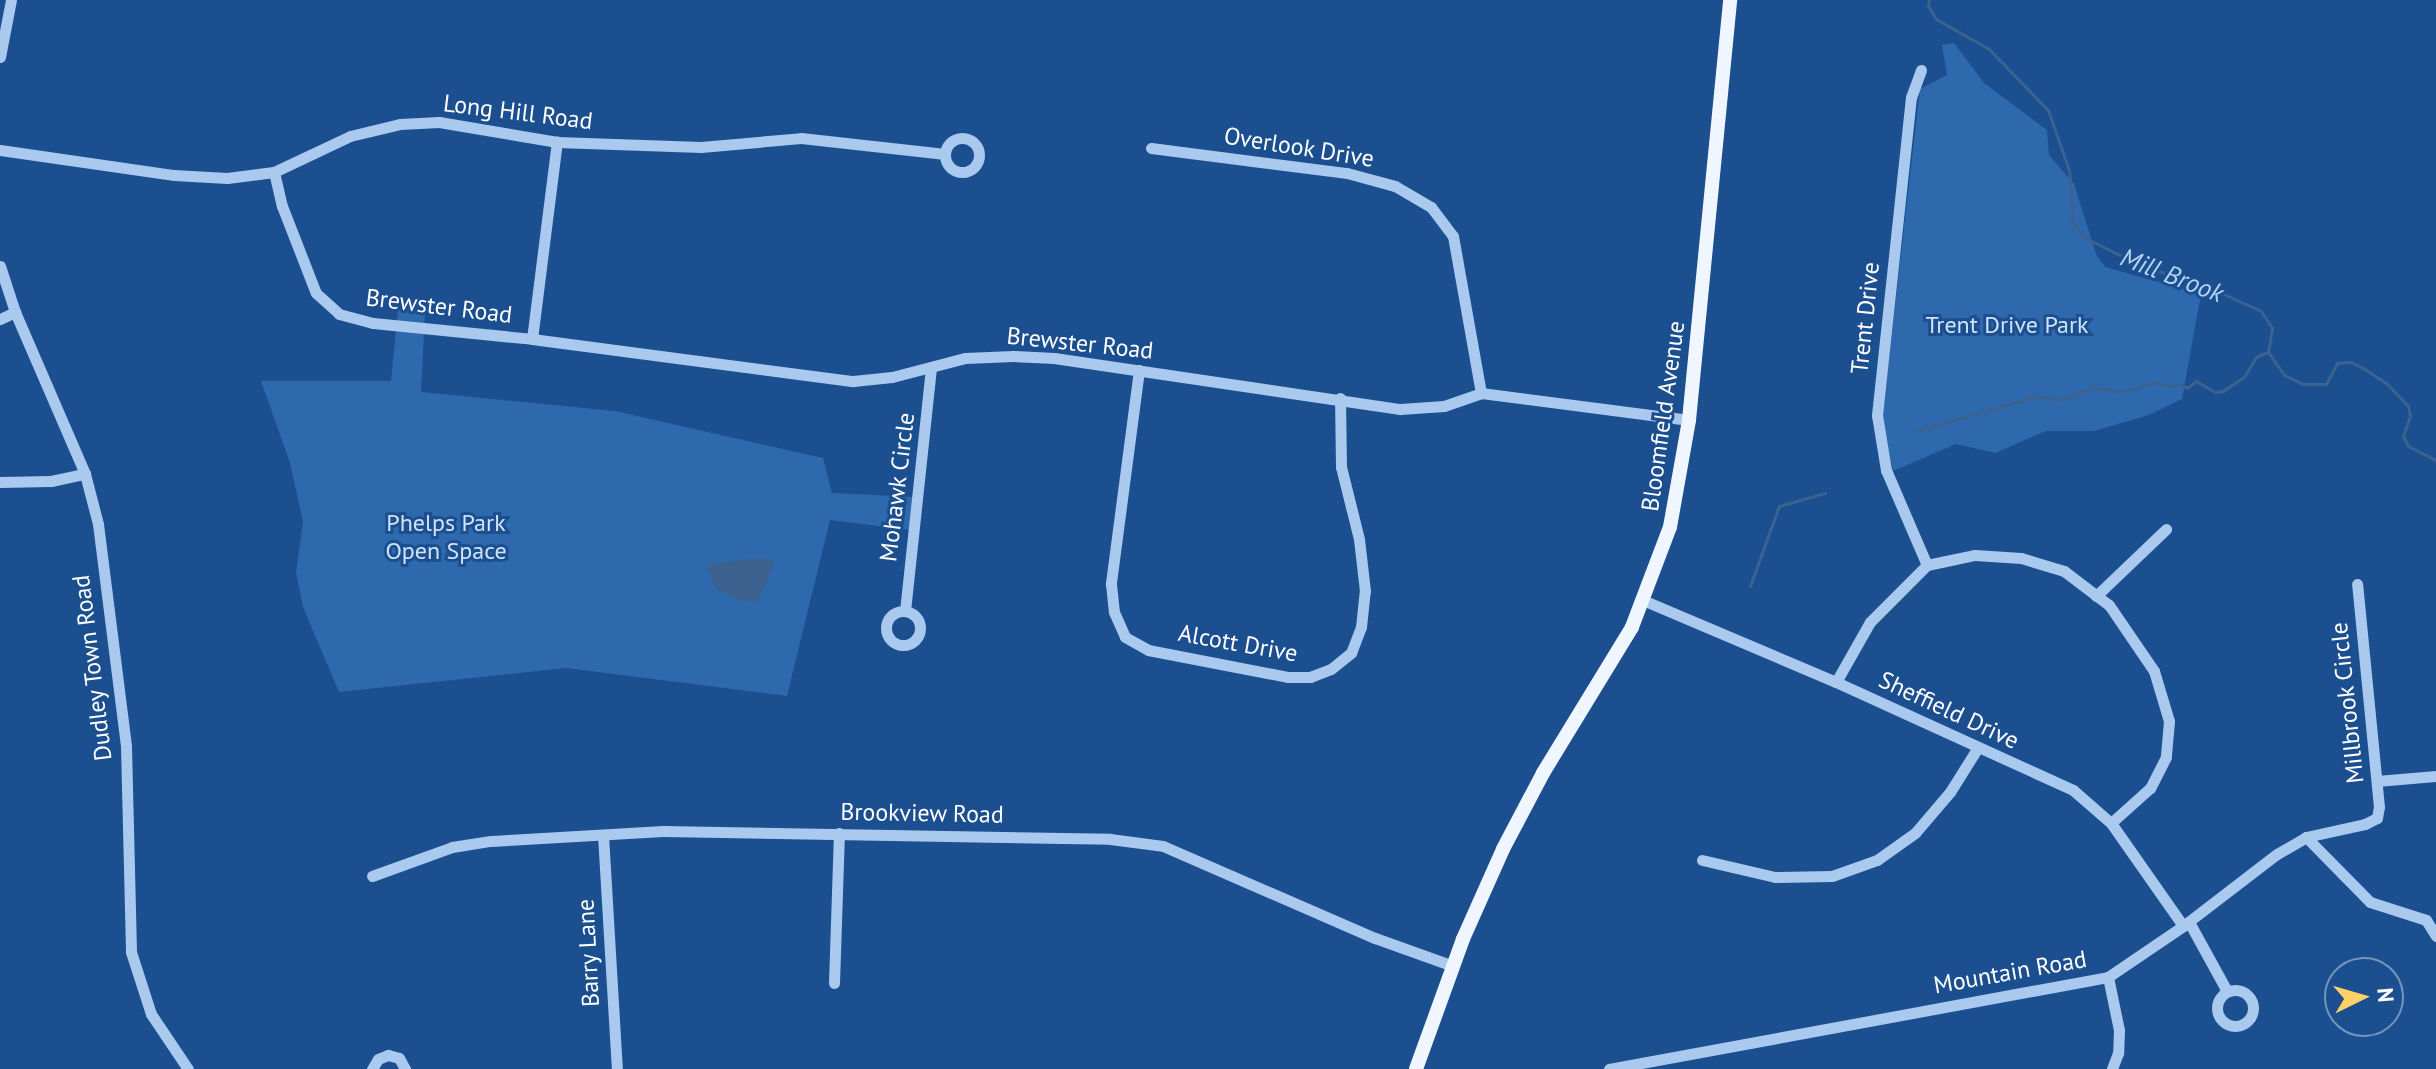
<!DOCTYPE html>
<style>
body{margin:0}
#map{position:relative;width:2436px;height:1069px;overflow:hidden;background:#1b4f8f;font-family:"PT Sans",sans-serif}
div>[style]{position:absolute}
.green>*{inset:0;background:#2e69ad}
.water>*{inset:0;background:#3c6290}
.stream>*{height:3px;margin:-1.5px;padding:0 1.5px;transform-origin:1.5px;border-radius:1.5px;background:#3c6290}
.minor>*{height:11px;margin:-5.5px;padding:0 5.5px;transform-origin:5.5px;border-radius:5.5px;background:#a9c9ee}
.minor>.ring{margin:-5.5px;padding:0;box-sizing:content-box;background:none;border:11px solid #a9c9ee;border-radius:50%}
.major>*{height:14px;margin:-7px;padding:0 7px;transform-origin:7px;border-radius:7px;background:#f0f6ff}
span{translate:-50% -50%;white-space:nowrap;text-align:center;line-height:1.15;-webkit-text-stroke:6px #1b4f8f;paint-order:stroke}
.street-label{font-size:24px;color:#fff}
.park-label{font-size:24px;color:#cfe3fa}
.water-label{font-size:26px;color:#b5d3f5;font-style:italic}
.north{position:absolute;left:2324px;top:957px;width:80px;height:80px;box-sizing:border-box;background:#1b4f8f;border:2px solid #7695bc;border-radius:50%;rotate:85deg;font-size:22px;font-weight:700;line-height:32px;text-align:center;color:#fff}
.north::after{content:'';display:block;margin:auto;width:28px;height:36px;background:#ffd166;clip-path:polygon(50% 0,100% 100%,50% 72%,0 100%)}
</style>
<div id="map">
<div class="green">
<i style="clip-path:polygon(1954px 43px,1984px 83px,2047px 130px,2049px 155px,2074px 184px,2096px 254px,2105px 267px,2201px 294px,2182px 399px,2149px 415px,2094px 431px,2046px 431px,1995px 453px,1956px 444px,1893px 471px,1882px 420px,1920px 89px,1947px 75px,1942px 45px)"></i>
<i style="clip-path:polygon(398px 310px,425px 313px,421px 392px,615px 411px,823px 458px,832px 493px,914px 497px,910px 530px,830px 520px,787px 696px,566px 668px,339px 692px,303px 607px,296px 572px,303px 522px,290px 463px,261px 381px,391px 381px)"></i>
</div>
<div class="water">
<i style="clip-path:polygon(746px 559px,770px 559px,774px 563px,758px 602px,737px 599px,716px 589px,706px 565px)"></i>
</div>
<div class="stream">
<i style="left:1929px;top:0;width:6px;rotate:99deg"></i>
<i style="left:1928px;top:6px;width:15px;rotate:58deg"></i>
<i style="left:1936px;top:19px;width:61px;rotate:29.5deg"></i>
<i style="left:1989px;top:49px;width:85px;rotate:46deg"></i>
<i style="left:2048px;top:110px;width:64px;rotate:70.7deg"></i>
<i style="left:2069px;top:170px;width:52px;rotate:85.6deg"></i>
<i style="left:2073px;top:222px;width:17px;rotate:57deg"></i>
<i style="left:2082px;top:236px;width:68px;rotate:26.9deg"></i>
<i style="left:2143px;top:267px;width:54px;rotate:15.1deg"></i>
<i style="left:2195px;top:281px;width:72px;rotate:24.4deg"></i>
<i style="left:2261px;top:311px;width:20px;rotate:57deg"></i>
<i style="left:2272px;top:328px;width:24px;rotate:99deg"></i>
<i style="left:2268px;top:352px;width:28px;rotate:55deg"></i>
<i style="left:2284px;top:375px;width:21px;rotate:25deg"></i>
<i style="left:2303px;top:384px;width:23px"></i>
<i style="left:2326px;top:384px;width:24px;rotate:-62deg"></i>
<i style="left:2337px;top:363px;width:14px;rotate:-4deg"></i>
<i style="left:2351px;top:362px;width:13px;rotate:27deg"></i>
<i style="left:2363px;top:368px;width:27px;rotate:33deg"></i>
<i style="left:2386px;top:383px;width:32px;rotate:46deg"></i>
<i style="left:2408px;top:406px;width:10px;rotate:79deg"></i>
<i style="left:2410px;top:416px;width:21px;rotate:109deg"></i>
<i style="left:2403px;top:436px;width:11px;rotate:63deg"></i>
<i style="left:2408px;top:446px;width:31px;rotate:27deg"></i>
<i style="left:1916px;top:431px;width:126px;rotate:-16.1deg"></i>
<i style="left:2037px;top:396px;width:26px;rotate:9deg"></i>
<i style="left:2063px;top:400px;width:33px;rotate:-23deg"></i>
<i style="left:2093px;top:387px;width:28px;rotate:10deg"></i>
<i style="left:2121px;top:392px;width:36px;rotate:-16deg"></i>
<i style="left:2156px;top:382px;width:15px;rotate:16deg"></i>
<i style="left:2170px;top:386px;width:9px;rotate:-21deg"></i>
<i style="left:2178px;top:383px;width:10px;rotate:29deg"></i>
<i style="left:2187px;top:388px;width:11px;rotate:-38deg"></i>
<i style="left:2196px;top:381px;width:22px;rotate:30deg"></i>
<i style="left:2215px;top:392px;width:8px;rotate:-7deg"></i>
<i style="left:2223px;top:391px;width:25px;rotate:-34deg"></i>
<i style="left:2244px;top:377px;width:23px;rotate:-59deg"></i>
<i style="left:2256px;top:357px;width:13px;rotate:-23deg"></i>
<i style="left:1750px;top:586px;width:85px;rotate:-70.1deg"></i>
<i style="left:1779px;top:506px;width:48px;rotate:-15.8deg"></i>
</div>
<div class="minor">
<i style="left:0;top:57px;width:58px;rotate:-79.1deg"></i>
<i style="left:1921px;top:70px;width:29px;rotate:110deg"></i>
<i style="left:1911px;top:97px;width:320px;rotate:96.1deg"></i>
<i style="left:1877px;top:415px;width:56px;rotate:80.7deg"></i>
<i style="left:1886px;top:470px;width:103px;rotate:66.7deg"></i>
<i class="ring" style="left:945px;top:138px;width:23px;height:23px"></i>
<i style="left:1151px;top:148px;width:198px;rotate:7.3deg"></i>
<i style="left:1347px;top:173px;width:50px;rotate:15.2deg"></i>
<i style="left:1395px;top:186px;width:42px;rotate:30.3deg"></i>
<i style="left:1431px;top:207px;width:36px;rotate:53deg"></i>
<i style="left:1453px;top:236px;width:159px;rotate:79.9deg"></i>
<i style="left:0;top:150px;width:176px;rotate:8.2deg"></i>
<i style="left:174px;top:175px;width:53px;rotate:3.2deg"></i>
<i style="left:227px;top:178px;width:47px;rotate:-7.3deg"></i>
<i style="left:274px;top:172px;width:84px;rotate:-25.3deg"></i>
<i style="left:350px;top:136px;width:51px;rotate:-13.5deg"></i>
<i style="left:400px;top:124px;width:39px;rotate:-3deg"></i>
<i style="left:439px;top:122px;width:120px;rotate:9.6deg"></i>
<i style="left:557px;top:142px;width:144px;rotate:2deg"></i>
<i style="left:701px;top:147px;width:100px;rotate:-5.1deg"></i>
<i style="left:801px;top:138px;width:145px;rotate:6.3deg"></i>
<i style="left:274px;top:172px;width:35px;rotate:77deg"></i>
<i style="left:282px;top:206px;width:93px;rotate:68.7deg"></i>
<i style="left:316px;top:293px;width:31px;rotate:42deg"></i>
<i style="left:339px;top:314px;width:35px;rotate:15deg"></i>
<i style="left:373px;top:323px;width:160px;rotate:5.7deg"></i>
<i style="left:532px;top:339px;width:324px;rotate:7.5deg"></i>
<i style="left:853px;top:381px;width:39px;rotate:-6deg"></i>
<i style="left:892px;top:377px;width:75px;rotate:-14.6deg"></i>
<i style="left:965px;top:358px;width:48px;rotate:-2.4deg"></i>
<i style="left:1013px;top:356px;width:41px;rotate:2.8deg"></i>
<i style="left:1054px;top:358px;width:350px;rotate:8.4deg"></i>
<i style="left:1400px;top:409px;width:44px;rotate:-3.9deg"></i>
<i style="left:1444px;top:406px;width:39px;rotate:-19deg"></i>
<i style="left:1481px;top:393px;width:210px;rotate:7.4deg"></i>
<i style="left:0;top:266px;width:48px;rotate:71.9deg"></i>
<i style="left:15px;top:312px;width:176px;rotate:66.6deg"></i>
<i style="left:85px;top:474px;width:52px;rotate:75.4deg"></i>
<i style="left:98px;top:524px;width:224px;rotate:82.8deg"></i>
<i style="left:126px;top:746px;width:206px;rotate:88.6deg"></i>
<i style="left:131px;top:952px;width:65px;rotate:72.1deg"></i>
<i style="left:151px;top:1014px;width:66px;rotate:56.1deg"></i>
<i style="left:0;top:319px;width:17px;rotate:-25deg"></i>
<i style="left:532px;top:339px;width:199px;rotate:-82.8deg"></i>
<i style="left:1139px;top:370px;width:216px;rotate:97.5deg"></i>
<i style="left:1111px;top:584px;width:28px;rotate:84deg"></i>
<i style="left:1114px;top:612px;width:27px;rotate:66deg"></i>
<i style="left:1125px;top:637px;width:26px;rotate:29deg"></i>
<i style="left:1148px;top:650px;width:143px;rotate:10.9deg"></i>
<i style="left:1288px;top:677px;width:22px"></i>
<i style="left:1310px;top:677px;width:22px;rotate:-21deg"></i>
<i style="left:1331px;top:669px;width:26px;rotate:-39deg"></i>
<i style="left:1351px;top:653px;width:28px;rotate:-69deg"></i>
<i style="left:1361px;top:627px;width:36px;rotate:-84deg"></i>
<i style="left:1365px;top:591px;width:52px;rotate:-96.6deg"></i>
<i style="left:1359px;top:539px;width:74px;rotate:-104deg"></i>
<i style="left:1341px;top:467px;width:69px;rotate:-90.8deg"></i>
<i style="left:0;top:482px;width:51px;rotate:-1.1deg"></i>
<i style="left:51px;top:481px;width:35px;rotate:-12deg"></i>
<i style="left:2096px;top:596px;width:97px;rotate:-43.7deg"></i>
<i style="left:1645px;top:601px;width:207px;rotate:23deg"></i>
<i style="left:1836px;top:682px;width:260px;rotate:24.5deg"></i>
<i style="left:2073px;top:790px;width:50px;rotate:41deg"></i>
<i style="left:2111px;top:823px;width:126px;rotate:55deg"></i>
<i style="left:905px;top:611px;width:245px;rotate:-83.9deg"></i>
<i class="ring" style="left:886px;top:611px;width:23px;height:23px"></i>
<i style="left:1836px;top:682px;width:69px;rotate:-60.5deg"></i>
<i style="left:1870px;top:622px;width:81px;rotate:-45deg"></i>
<i style="left:1927px;top:565px;width:49px;rotate:-11.8deg"></i>
<i style="left:1975px;top:555px;width:46px;rotate:3.7deg"></i>
<i style="left:2021px;top:558px;width:45px;rotate:16.8deg"></i>
<i style="left:2064px;top:571px;width:56px;rotate:37.1deg"></i>
<i style="left:2109px;top:605px;width:80px;rotate:55.7deg"></i>
<i style="left:2154px;top:671px;width:52px;rotate:73.3deg"></i>
<i style="left:2169px;top:721px;width:36px;rotate:95deg"></i>
<i style="left:2166px;top:757px;width:35px;rotate:117deg"></i>
<i style="left:2150px;top:788px;width:52px;rotate:138.1deg"></i>
<i style="left:2377px;top:781px;width:59px;rotate:-4.8deg"></i>
<i style="left:603px;top:835px;width:234px;rotate:86.6deg"></i>
<i style="left:2306px;top:837px;width:91px;rotate:45.4deg"></i>
<i style="left:2370px;top:902px;width:59px;rotate:17.8deg"></i>
<i style="left:2426px;top:920px;width:19px;rotate:58deg"></i>
<i style="left:1702px;top:860px;width:75px;rotate:13.1deg"></i>
<i style="left:1775px;top:877px;width:57px;rotate:-1deg"></i>
<i style="left:1832px;top:876px;width:48px;rotate:-19.6deg"></i>
<i style="left:1877px;top:860px;width:47px;rotate:-35.4deg"></i>
<i style="left:1915px;top:833px;width:54px;rotate:-49.5deg"></i>
<i style="left:1950px;top:792px;width:51px;rotate:-57.9deg"></i>
<i style="left:372px;top:876px;width:85px;rotate:-19.9deg"></i>
<i style="left:452px;top:847px;width:39px;rotate:-9deg"></i>
<i style="left:491px;top:841px;width:172px;rotate:-3.3deg"></i>
<i style="left:663px;top:831px;width:447px;rotate:1deg"></i>
<i style="left:1110px;top:839px;width:53px;rotate:7.5deg"></i>
<i style="left:1163px;top:846px;width:231px;rotate:23.5deg"></i>
<i style="left:1375px;top:938px;width:83px;rotate:19.7deg"></i>
<i style="left:2189px;top:922px;width:79px;rotate:61.2deg"></i>
<i style="left:2108px;top:977px;width:54px;rotate:78.3deg"></i>
<i style="left:2119px;top:1030px;width:23px;rotate:92deg"></i>
<i style="left:2118px;top:1053px;width:17px;rotate:111deg"></i>
<i style="left:834px;top:983px;width:150px;rotate:-88.1deg"></i>
<i class="ring" style="left:2217px;top:990px;width:25px;height:25px"></i>
<i style="left:372px;top:1069px;width:12px;rotate:-59deg"></i>
<i style="left:378px;top:1059px;width:11px;rotate:-22deg"></i>
<i style="left:388px;top:1055px;width:11px;rotate:15deg"></i>
<i style="left:399px;top:1058px;width:13px;rotate:61deg"></i>
<i style="left:1609px;top:1069px;width:507px;rotate:-10.45deg"></i>
<i style="left:2108px;top:977px;width:91px;rotate:-34.2deg"></i>
<i style="left:2183px;top:926px;width:118px;rotate:-37.5deg"></i>
<i style="left:2277px;top:854px;width:34px;rotate:-30deg"></i>
<i style="left:2306px;top:837px;width:60px;rotate:-12.4deg"></i>
<i style="left:2365px;top:824px;width:13px;rotate:-27deg"></i>
<i style="left:2377px;top:818px;width:11px;rotate:-80deg"></i>
<i style="left:2379px;top:807px;width:224px;rotate:-95.6deg"></i>
</div>
<div class="major">
<i style="left:1416px;top:1069px;width:138px;rotate:-70.1deg"></i>
<i style="left:1463px;top:939px;width:98px;rotate:-66deg"></i>
<i style="left:1503px;top:849px;width:86px;rotate:-62.2deg"></i>
<i style="left:1543px;top:773px;width:171px;rotate:-58.6deg"></i>
<i style="left:1632px;top:627px;width:107px;rotate:-69.2deg"></i>
<i style="left:1670px;top:527px;width:109px;rotate:-79.9deg"></i>
<i style="left:1689px;top:420px;width:422px;rotate:-84.4deg"></i>
</div>
<div class="street-label">
<span style="left:518px;top:112px;rotate:7deg">Long Hill Road</span>
<span style="left:1299px;top:147px;rotate:9deg">Overlook Drive</span>
<span style="left:439px;top:306px;rotate:7deg">Brewster Road</span>
<span style="left:1865px;top:318px;rotate:-84deg">Trent Drive</span>
<span style="left:1080px;top:343px;rotate:6deg">Brewster Road</span>
<span style="left:1663px;top:416px;rotate:-82deg">Bloomfield Avenue</span>
<span style="left:897px;top:487px;rotate:-83deg">Mohawk Circle</span>
<span style="left:1238px;top:643px;rotate:10deg">Alcott Drive</span>
<span style="left:92px;top:668px;rotate:-97deg">Dudley Town Road</span>
<span style="left:2347px;top:703px;rotate:-96deg">Millbrook Circle</span>
<span style="left:1949px;top:710px;rotate:25deg">Sheffield Drive</span>
<span style="left:922px;top:813px;rotate:1deg">Brookview Road</span>
<span style="left:588px;top:953px;rotate:-93deg">Barry Lane</span>
<span style="left:2010px;top:972px;rotate:-10deg">Mountain Road</span>
</div>
<div class="park-label">
<span style="left:2007px;top:325px">Trent Drive Park</span>
<span style="left:446px;top:537px">Phelps Park<br>Open Space</span>
</div>
<div class="water-label">
<span style="left:2172px;top:275px;rotate:21deg">Mill Brook</span>
</div>
<div class="north">N</div>
</div>
